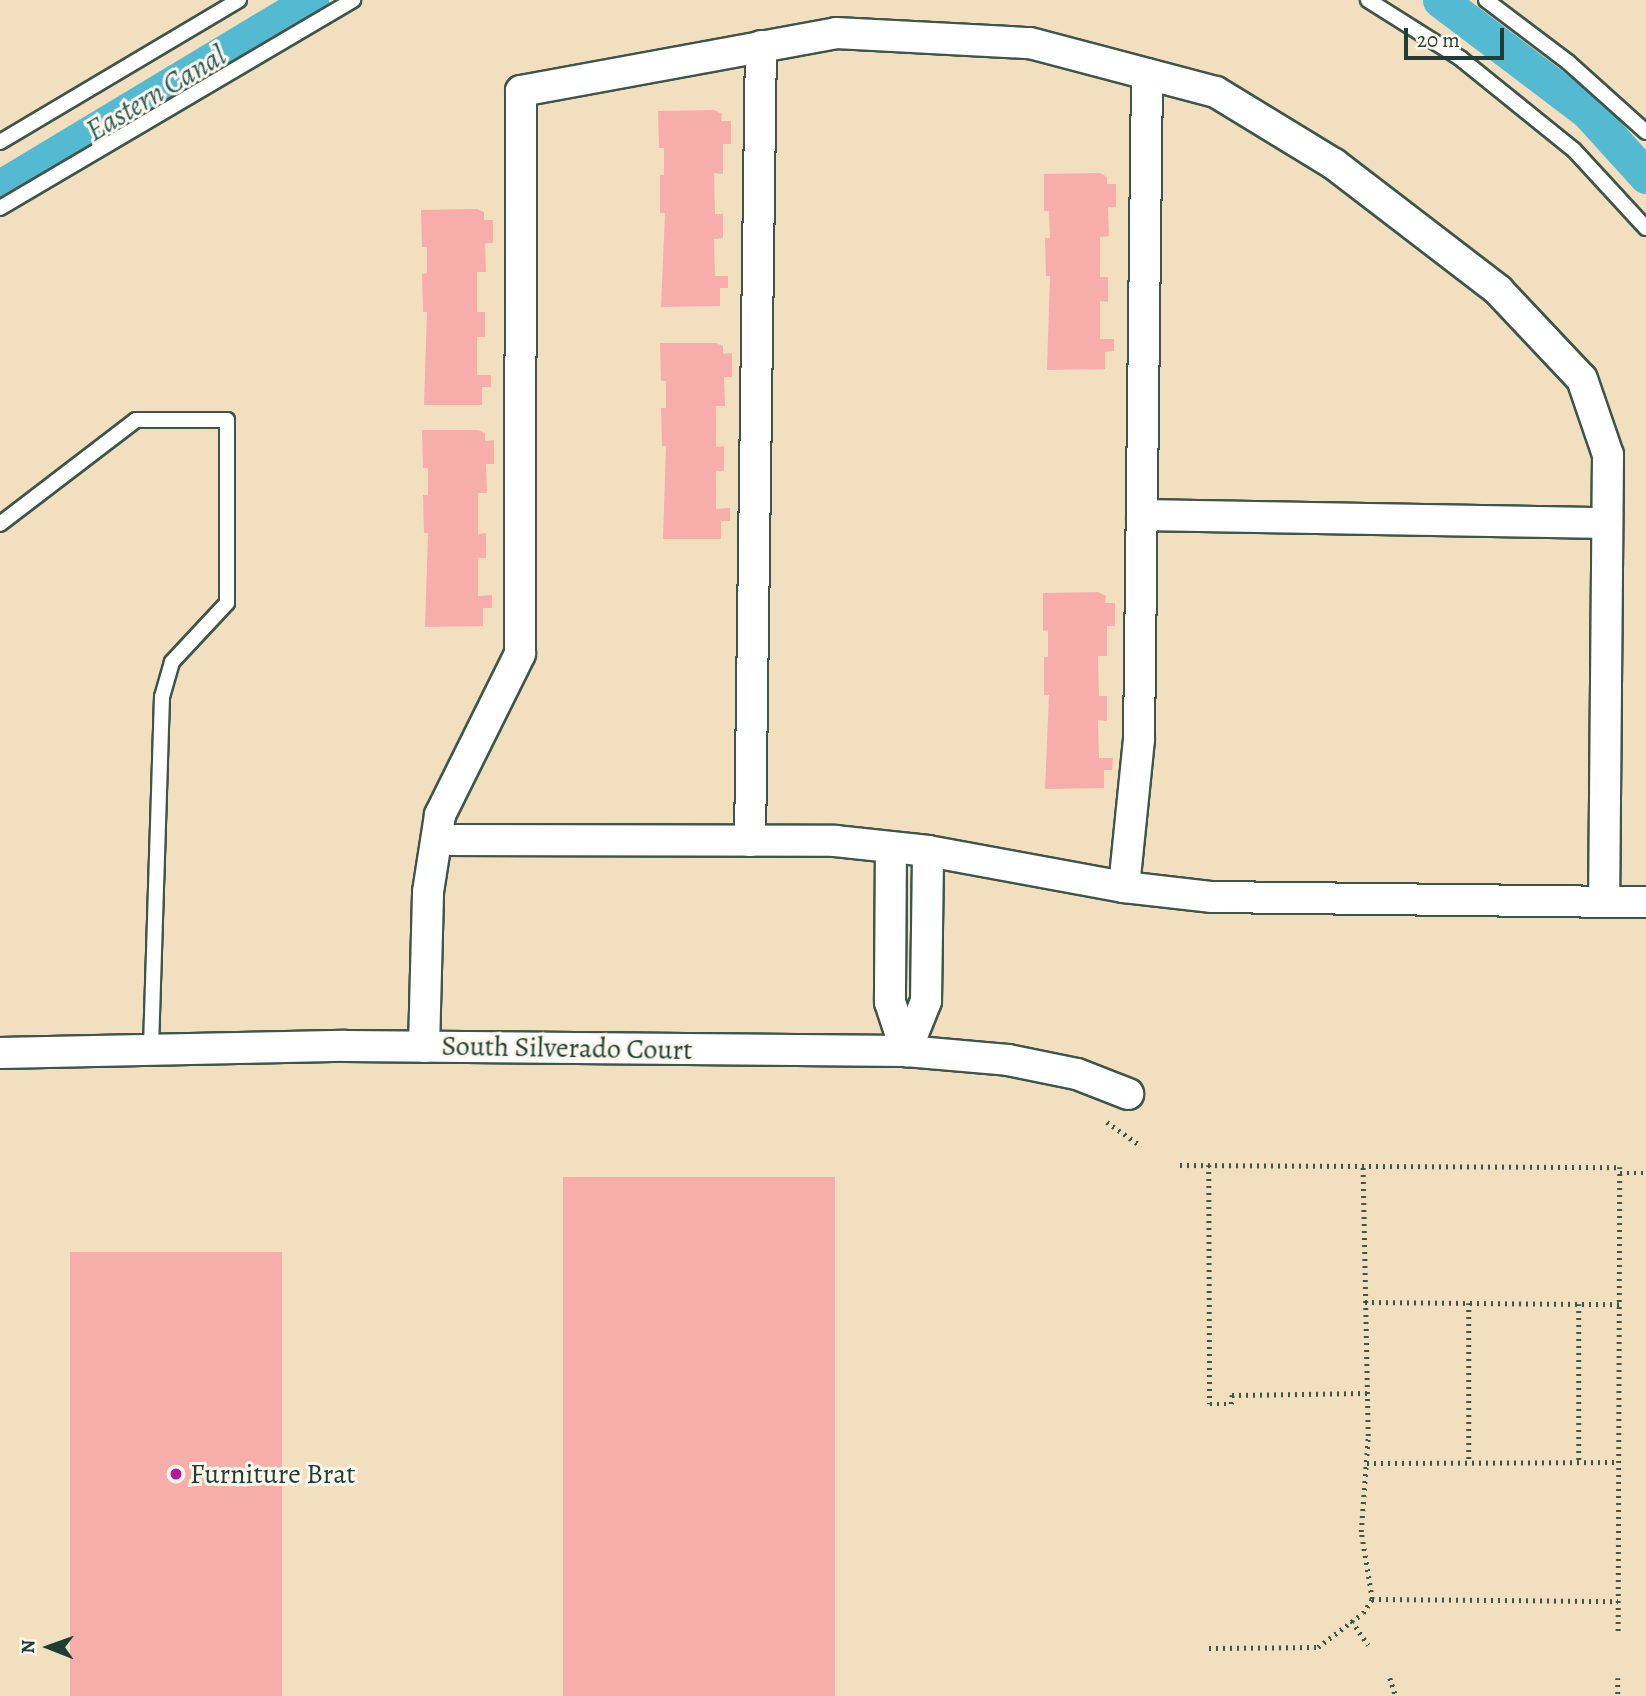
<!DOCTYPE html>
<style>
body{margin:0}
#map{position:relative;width:1646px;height:1696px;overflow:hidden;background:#f1dfbf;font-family:Alegreya,serif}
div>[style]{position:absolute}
.canal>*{height:35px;margin:-17.5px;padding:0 17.5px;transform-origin:17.5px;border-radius:17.5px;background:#54bad2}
.building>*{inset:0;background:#f7aeab;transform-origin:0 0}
.path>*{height:4.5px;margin-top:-2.25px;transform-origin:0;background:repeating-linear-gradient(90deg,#3e5549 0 2px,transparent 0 7px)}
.roads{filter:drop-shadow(2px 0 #3e5549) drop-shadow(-2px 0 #3e5549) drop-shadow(0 2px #3e5549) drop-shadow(0 -2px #3e5549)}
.service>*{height:14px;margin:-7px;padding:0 7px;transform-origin:7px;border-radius:7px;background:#fff}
.minor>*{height:30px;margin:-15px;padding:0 15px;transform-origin:15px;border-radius:15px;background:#fff}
.dots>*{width:19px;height:19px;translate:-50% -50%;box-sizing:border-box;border:4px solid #fbf7ec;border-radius:50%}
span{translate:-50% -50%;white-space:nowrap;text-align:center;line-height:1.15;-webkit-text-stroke:6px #fbf7ec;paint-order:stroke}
.street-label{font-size:28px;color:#1f3d34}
.poi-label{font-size:28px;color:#1f3d34}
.left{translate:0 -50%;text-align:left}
.water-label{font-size:30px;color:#2c5c5c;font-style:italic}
.north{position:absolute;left:14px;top:1612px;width:70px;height:70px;-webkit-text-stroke:5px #fbf7ec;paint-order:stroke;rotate:271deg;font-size:19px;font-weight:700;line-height:28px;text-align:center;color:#1f3d34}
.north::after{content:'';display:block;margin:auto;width:24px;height:32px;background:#1f3d34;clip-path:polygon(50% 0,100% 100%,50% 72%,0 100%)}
.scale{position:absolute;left:1404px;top:28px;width:100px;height:32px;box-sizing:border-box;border:4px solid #1f3d34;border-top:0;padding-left:9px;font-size:21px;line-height:24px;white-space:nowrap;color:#1f3d34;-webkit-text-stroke:5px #fbf7ec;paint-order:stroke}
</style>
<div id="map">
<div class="canal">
<i style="left:1440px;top:0;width:184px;rotate:37.1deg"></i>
<i style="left:1587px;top:111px;width:88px;rotate:47.8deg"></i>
<i style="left:0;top:187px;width:363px;rotate:-31deg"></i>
</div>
<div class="building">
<i style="clip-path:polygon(714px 110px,722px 114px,721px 121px,731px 121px,731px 144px,723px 144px,723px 174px,714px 173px,715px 214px,723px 214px,723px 238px,714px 239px,715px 276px,728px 276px,728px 288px,720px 288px,720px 306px,661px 307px,665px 213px,660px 213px,660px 175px,664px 175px,664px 148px,659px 148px,658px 111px)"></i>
<i style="clip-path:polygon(1100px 173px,1107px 177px,1107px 184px,1116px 184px,1116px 207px,1108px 207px,1109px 236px,1100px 237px,1100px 277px,1108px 277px,1108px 302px,1100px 301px,1100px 339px,1114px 339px,1114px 351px,1105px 352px,1105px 369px,1047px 370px,1050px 276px,1046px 276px,1045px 238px,1050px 238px,1049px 211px,1044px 211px,1044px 174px)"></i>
<i style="clip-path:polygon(477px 209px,484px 212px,484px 220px,493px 220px,493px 243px,485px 243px,486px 272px,477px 272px,477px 312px,485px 312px,485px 337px,477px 337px,477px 375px,491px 375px,491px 387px,482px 387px,482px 405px,424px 405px,427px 312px,423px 312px,422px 274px,427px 273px,427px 247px,422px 247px,421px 210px)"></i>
<i style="clip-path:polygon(660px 343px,716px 343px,723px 346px,723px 354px,732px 353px,732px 377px,724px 377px,725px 406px,716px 406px,716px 447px,724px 446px,724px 471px,716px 471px,716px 509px,730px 508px,730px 521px,721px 521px,721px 539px,663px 539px,666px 446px,662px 446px,661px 408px,666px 408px,666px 381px,661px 381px)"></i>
<i style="clip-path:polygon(422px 430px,478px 430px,485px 433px,485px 441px,494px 440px,494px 464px,486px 464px,487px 493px,478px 493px,478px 534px,486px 533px,486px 558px,478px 558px,478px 596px,492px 595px,492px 608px,483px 608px,483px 626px,425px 627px,428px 533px,424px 533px,423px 495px,428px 495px,428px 468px,423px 468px)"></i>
<i style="clip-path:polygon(1098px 592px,1106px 596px,1105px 603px,1115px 603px,1115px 626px,1107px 626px,1107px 656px,1098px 656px,1099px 696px,1107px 696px,1107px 721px,1098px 720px,1099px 758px,1113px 758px,1112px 770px,1104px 770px,1104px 788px,1045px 789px,1049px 695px,1044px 695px,1044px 657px,1048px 657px,1048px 630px,1043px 631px,1043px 593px)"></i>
<i style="left:835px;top:1177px;width:519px;height:272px;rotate:90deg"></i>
<i style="left:70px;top:1252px;width:212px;height:444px"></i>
</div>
<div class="path">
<i style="left:1107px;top:1122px;width:42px;rotate:35.2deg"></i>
<i style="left:1180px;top:1165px;width:440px;rotate:0.3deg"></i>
<i style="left:1620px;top:1167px;width:465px;rotate:90.2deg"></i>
<i style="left:1209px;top:1165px;width:239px;rotate:89.8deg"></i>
<i style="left:1210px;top:1404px;width:21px"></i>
<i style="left:1231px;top:1404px;width:9px;rotate:-84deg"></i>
<i style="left:1232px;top:1395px;width:135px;rotate:-0.8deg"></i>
<i style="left:1620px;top:1173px;width:26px"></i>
<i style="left:1365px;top:1302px;width:254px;rotate:0.5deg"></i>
<i style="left:1469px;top:1303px;width:159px;rotate:90deg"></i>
<i style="left:1579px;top:1304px;width:158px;rotate:90deg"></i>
<i style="left:1367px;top:1463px;width:252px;rotate:-0.2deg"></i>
<i style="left:1372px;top:1599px;width:246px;rotate:0.5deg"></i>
<i style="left:1352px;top:1621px;width:29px;rotate:56deg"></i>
<i style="left:1209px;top:1648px;width:109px;rotate:-0.5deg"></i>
<i style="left:1318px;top:1647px;width:56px;rotate:-37.1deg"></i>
<i style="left:1363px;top:1613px;width:17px;rotate:-57deg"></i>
<i style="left:1372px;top:1599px;width:68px;rotate:-99.3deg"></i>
<i style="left:1361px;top:1532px;width:96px;rotate:-85.8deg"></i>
<i style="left:1368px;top:1436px;width:270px;rotate:-91.1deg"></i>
<i style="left:1390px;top:1678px;width:19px;rotate:72deg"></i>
<i style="left:1618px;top:1678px;width:18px;rotate:90deg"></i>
</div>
<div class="roads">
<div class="service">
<i style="left:1368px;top:0;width:109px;rotate:32.2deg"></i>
<i style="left:1460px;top:58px;width:146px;rotate:38.9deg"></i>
<i style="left:1574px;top:150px;width:106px;rotate:47.3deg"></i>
<i style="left:1486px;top:0;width:103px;rotate:37.1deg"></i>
<i style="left:1568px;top:62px;width:105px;rotate:41.9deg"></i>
<i style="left:0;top:142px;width:278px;rotate:-30.7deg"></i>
<i style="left:0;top:208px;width:410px;rotate:-30.5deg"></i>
<i style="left:0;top:524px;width:171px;rotate:-37.4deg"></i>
<i style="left:136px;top:420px;width:91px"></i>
<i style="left:227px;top:420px;width:183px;rotate:90deg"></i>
<i style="left:227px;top:603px;width:81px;rotate:133deg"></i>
<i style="left:172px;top:662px;width:36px;rotate:106deg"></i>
<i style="left:162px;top:697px;width:355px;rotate:91.8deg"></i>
</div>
<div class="minor">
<i style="left:1142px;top:515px;width:465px;rotate:1deg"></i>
<i style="left:438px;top:840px;width:397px;rotate:0.1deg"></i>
<i style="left:835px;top:841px;width:94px;rotate:6.1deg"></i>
<i style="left:928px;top:851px;width:199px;rotate:10.4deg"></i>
<i style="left:1124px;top:887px;width:89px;rotate:6.5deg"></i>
<i style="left:1212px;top:897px;width:434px;rotate:0.7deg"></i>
<i style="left:750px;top:841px;width:795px;rotate:-89.21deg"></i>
<i style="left:891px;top:847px;width:155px;rotate:90.4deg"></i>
<i style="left:890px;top:1002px;width:52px;rotate:71.9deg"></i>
<i style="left:1124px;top:887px;width:148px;rotate:-84.2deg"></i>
<i style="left:1139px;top:740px;width:666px;rotate:-89.31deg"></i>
<i style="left:424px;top:1047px;width:155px;rotate:-88.5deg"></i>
<i style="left:428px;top:892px;width:78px;rotate:-81.1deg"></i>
<i style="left:440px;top:815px;width:180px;rotate:-63.6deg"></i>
<i style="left:520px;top:654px;width:563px;rotate:-89.9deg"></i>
<i style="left:521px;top:91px;width:320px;rotate:-10.4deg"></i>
<i style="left:836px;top:33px;width:194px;rotate:3deg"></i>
<i style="left:1030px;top:43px;width:192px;rotate:14.8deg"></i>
<i style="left:1216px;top:92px;width:138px;rotate:31.4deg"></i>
<i style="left:1334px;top:164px;width:207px;rotate:37.5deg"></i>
<i style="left:1498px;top:290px;width:122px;rotate:46.7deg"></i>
<i style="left:1582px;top:379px;width:80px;rotate:71.1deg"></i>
<i style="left:1608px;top:455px;width:447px;rotate:90.5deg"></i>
<i style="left:906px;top:1051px;width:54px;rotate:-68.2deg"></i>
<i style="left:926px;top:1001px;width:150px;rotate:-89.2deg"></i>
<i style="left:0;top:1053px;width:345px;rotate:-1.2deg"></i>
<i style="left:345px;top:1046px;width:561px;rotate:0.51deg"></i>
<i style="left:906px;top:1051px;width:102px;rotate:5deg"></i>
<i style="left:1008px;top:1060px;width:70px;rotate:11.5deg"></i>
<i style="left:1077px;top:1074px;width:55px;rotate:21.4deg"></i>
</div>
</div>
<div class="dots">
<i style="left:176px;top:1474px;background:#b5179e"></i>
</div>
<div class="street-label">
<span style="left:567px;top:1048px;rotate:1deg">South Silverado Court</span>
</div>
<div class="poi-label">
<span class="left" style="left:190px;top:1474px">Furniture Brat</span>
</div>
<div class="water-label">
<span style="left:156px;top:93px;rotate:-31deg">Eastern Canal</span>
</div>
<div class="north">N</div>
<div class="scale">20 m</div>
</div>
